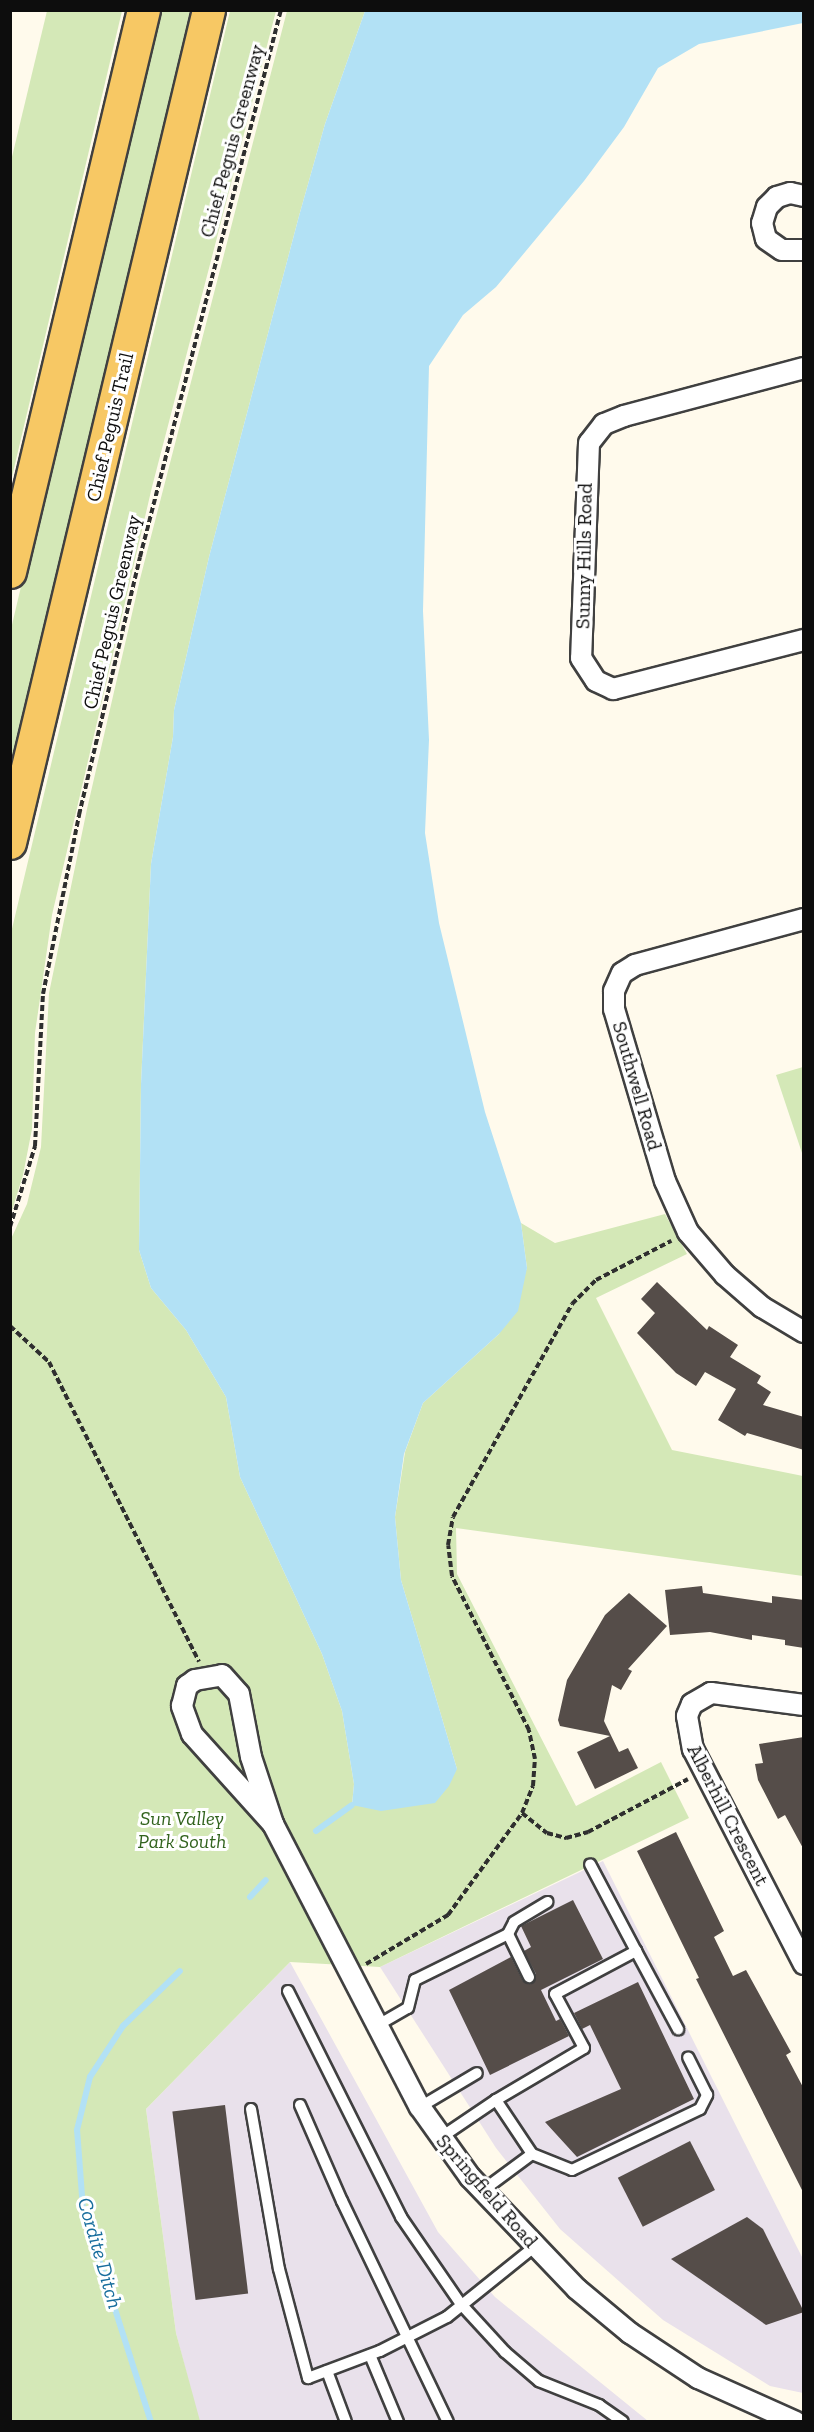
<!DOCTYPE html>
<style>
body{margin:0}
#map{position:relative;width:814px;height:2432px;overflow:hidden;background:#fffaec;font-family:"Zilla Slab",serif}
div>[style]{position:absolute}
.industrial>*{inset:0;background:#e9e1eb}
.green>*{inset:0;background:#d4e8b7}
.water>*{inset:0;background:#b2e1f5}
.stream>*{height:6px;margin:-3px;padding:0 3px;transform-origin:3px;border-radius:3px;background:#b2e1f5}
.building>*{inset:0;background:#554d49;transform-origin:0 0}
.path>*{height:4px;margin-top:-2px;transform-origin:0;background:repeating-linear-gradient(90deg,#2f2f2f 0 6px,transparent 0 9px)}
.roads{filter:drop-shadow(2px 0 #404040) drop-shadow(-2px 0 #404040) drop-shadow(0 2px #404040) drop-shadow(0 -2px #404040)}
.service>*{height:10px;margin:-5px;padding:0 5px;transform-origin:5px;border-radius:5px;background:#fff}
.minor>*{height:20px;margin:-10px;padding:0 10px;transform-origin:10px;border-radius:10px;background:#fff}
.primary>*{height:32px;margin:-16px;padding:0 16px;transform-origin:16px;border-radius:16px;background:#f7c864}
span{translate:-50% -50%;white-space:nowrap;text-align:center;line-height:1.15;-webkit-text-stroke:6px #fff;paint-order:stroke}
.street-label{font-size:20px;color:#0d0d0d}
.park-label{font-size:20px;color:#32631e;font-style:italic}
.water-label{font-size:21px;color:#176d9d;font-style:italic}
.frame{position:absolute;inset:0;border:12px solid #0d0d0d;pointer-events:none}
</style>
<div id="map">
<div class="industrial">
<i style="clip-path:polygon(603px 1861px,803px 2259px,803px 2393px,770px 2386px,663px 2320px,560px 2229px,496px 2148px,380px 1967px)"></i>
<i style="clip-path:polygon(290px 1962px,438px 2232px,495px 2297px,648px 2421px,199px 2421px,176px 2333px,146px 2109px)"></i>
</div>
<div class="green">
<i style="clip-path:polygon(47px 11px,122px 11px,11px 481px,11px 161px)"></i>
<i style="clip-path:polygon(157px 11px,197px 11px,11px 794px,11px 629px)"></i>
<i style="clip-path:polygon(230px 11px,276px 11px,152px 487px,52px 915px,35px 1033px,32px 1129px,23px 1175px,11px 1214px,11px 933px)"></i>
<i style="clip-path:polygon(287px 11px,365px 11px,325px 124px,299px 216px,209px 557px,174px 710px,173px 737px,151px 864px,141px 1084px,139px 1250px,151px 1288px,186px 1330px,226px 1397px,240px 1477px,322px 1654px,342px 1711px,354px 1784px,352px 1805px,457px 1769px,401px 1580px,395px 1517px,405px 1452px,423px 1403px,499px 1334px,527px 1268px,521px 1223px,555px 1243px,665px 1214px,687px 1254px,596px 1298px,672px 1450px,803px 1476px,803px 1576px,456px 1528px,457px 1574px,576px 1806px,661px 1762px,689px 1818px,380px 1967px,290px 1962px,146px 2109px,176px 2333px,200px 2421px,11px 2422px,11px 1239px,27px 1204px,41px 1147px,49px 993px,87px 809px,140px 579px)"></i>
<i style="clip-path:polygon(803px 1067px,804px 1067px,803px 1156px,776px 1075px)"></i>
</div>
<div class="water">
<i style="clip-path:polygon(365px 11px,804px 11px,803px 23px,699px 44px,658px 68px,624px 127px,584px 181px,496px 287px,463px 315px,429px 366px,423px 611px,429px 740px,425px 833px,439px 923px,485px 1112px,521px 1223px,527px 1268px,518px 1311px,499px 1334px,423px 1403px,404px 1454px,395px 1517px,401px 1580px,457px 1769px,449px 1786px,435px 1803px,381px 1811px,352px 1805px,354px 1784px,342px 1711px,322px 1654px,240px 1477px,226px 1397px,186px 1330px,151px 1288px,139px 1250px,141px 1084px,151px 864px,173px 737px,174px 710px,209px 557px,299px 216px,325px 124px)"></i>
</div>
<div class="stream">
<i style="left:316px;top:1831px;width:44px;rotate:-35.8deg"></i>
<i style="left:250px;top:1897px;width:23px;rotate:-47deg"></i>
<i style="left:151px;top:2422px;width:224px;rotate:-107.7deg"></i>
<i style="left:83px;top:2209px;width:79px;rotate:-94.3deg"></i>
<i style="left:77px;top:2130px;width:55px;rotate:-76.2deg"></i>
<i style="left:90px;top:2077px;width:61px;rotate:-57.1deg"></i>
<i style="left:123px;top:2026px;width:79px;rotate:-44deg"></i>
</div>
<div class="building">
<i style="clip-path:polygon(657px 1282px,707px 1330px,709px 1326px,738px 1345px,730px 1357px,761px 1376px,757px 1383px,771px 1392px,763px 1405px,804px 1417px,804px 1450px,747px 1433px,745px 1436px,718px 1420px,736px 1389px,705px 1372px,696px 1386px,676px 1373px,637px 1333px,655px 1313px,641px 1299px)"></i>
<i style="clip-path:polygon(702px 1586px,703px 1593px,772px 1603px,772px 1596px,804px 1600px,804px 1648px,785px 1645px,785px 1640px,752px 1635px,752px 1640px,710px 1632px,670px 1635px,665px 1590px)"></i>
<i style="clip-path:polygon(629px 1593px,667px 1626px,628px 1669px,632px 1671px,621px 1690px,612px 1685px,604px 1721px,619px 1752px,628px 1748px,638px 1768px,595px 1789px,577px 1752px,610px 1736px,560px 1726px,558px 1720px,567px 1680px,605px 1615px)"></i>
<i style="clip-path:polygon(804px 1737px,804px 1850px,785px 1815px,778px 1819px,758px 1780px,755px 1764px,763px 1763px,759px 1744px)"></i>
<i style="clip-path:polygon(676px 1832px,724px 1931px,714px 1937px,733px 1976px,746px 1970px,791px 2052px,786px 2055px,804px 2089px,804px 2194px,696px 1979px,699px 1978px,637px 1851px)"></i>
<i style="clip-path:polygon(573px 1900px,603px 1959px,541px 1990px,556px 2021px,560px 2019px,569px 2036px,490px 2075px,449px 1990px,511px 1957px,523px 1981px,533px 1983px,536px 1974px,524px 1951px,531px 1947px,521px 1926px)"></i>
<i style="clip-path:polygon(638px 1982px,694px 2099px,577px 2157px,545px 2122px,621px 2089px,590px 2025px,582px 2029px,574px 2013px)"></i>
<i style="left:225px;top:2105px;width:190px;height:53px;rotate:83deg"></i>
<i style="left:690px;top:2141px;width:55px;height:81px;rotate:63deg"></i>
<i style="clip-path:polygon(747px 2217px,763px 2229px,804px 2312px,766px 2325px,671px 2259px)"></i>
</div>
<div class="path">
<i style="left:10px;top:1227px;width:85px;rotate:-72.8deg"></i>
<i style="left:35px;top:1146px;width:152px;rotate:-87deg"></i>
<i style="left:43px;top:994px;width:183px;rotate:-78.6deg"></i>
<i style="left:79px;top:815px;width:265px;rotate:-76.7deg"></i>
<i style="left:140px;top:557px;width:565px;rotate:-75.55deg"></i>
<i style="left:10px;top:1326px;width:53px;rotate:42.7deg"></i>
<i style="left:49px;top:1362px;width:335px;rotate:63.4deg"></i>
<i style="left:522px;top:1813px;width:32px;rotate:39deg"></i>
<i style="left:547px;top:1833px;width:20px;rotate:15deg"></i>
<i style="left:566px;top:1838px;width:23px;rotate:-15deg"></i>
<i style="left:588px;top:1832px;width:113px;rotate:-27.9deg"></i>
<i style="left:366px;top:1964px;width:96px;rotate:-30.9deg"></i>
<i style="left:448px;top:1915px;width:126px;rotate:-54deg"></i>
<i style="left:522px;top:1813px;width:29px;rotate:-68deg"></i>
<i style="left:533px;top:1786px;width:27px;rotate:-86deg"></i>
<i style="left:535px;top:1759px;width:30px;rotate:-102deg"></i>
<i style="left:529px;top:1730px;width:172px;rotate:-116.6deg"></i>
<i style="left:452px;top:1576px;width:31px;rotate:-97deg"></i>
<i style="left:448px;top:1545px;width:28px;rotate:-80deg"></i>
<i style="left:453px;top:1517px;width:244px;rotate:-60.8deg"></i>
<i style="left:572px;top:1304px;width:34px;rotate:-45deg"></i>
<i style="left:596px;top:1280px;width:85px;rotate:-27.5deg"></i>
</div>
<div class="roads">
<div class="service">
<i style="left:508px;top:1934px;width:13px;rotate:-63deg"></i>
<i style="left:514px;top:1922px;width:39px;rotate:-31deg"></i>
<i style="left:636px;top:1951px;width:89px;rotate:61.7deg"></i>
<i style="left:288px;top:1991px;width:253px;rotate:63.4deg"></i>
<i style="left:401px;top:2217px;width:104px;rotate:55.5deg"></i>
<i style="left:460px;top:2303px;width:67px;rotate:47.4deg"></i>
<i style="left:505px;top:2352px;width:45px;rotate:40.5deg"></i>
<i style="left:539px;top:2381px;width:65px;rotate:21.8deg"></i>
<i style="left:599px;top:2405px;width:29px;rotate:35deg"></i>
<i style="left:378px;top:2025px;width:34px;rotate:-30deg"></i>
<i style="left:408px;top:2008px;width:29px;rotate:-76deg"></i>
<i style="left:415px;top:1980px;width:104px;rotate:-26.3deg"></i>
<i style="left:508px;top:1934px;width:48px;rotate:64deg"></i>
<i style="left:496px;top:2100px;width:102px;rotate:-30.6deg"></i>
<i style="left:584px;top:2048px;width:61px;rotate:-118.2deg"></i>
<i style="left:555px;top:1994px;width:92px;rotate:-28deg"></i>
<i style="left:636px;top:1951px;width:98px;rotate:-117.9deg"></i>
<i style="left:300px;top:2105px;width:105px;rotate:66.4deg"></i>
<i style="left:342px;top:2201px;width:245px;rotate:64.4deg"></i>
<i style="left:420px;top:2107px;width:66px;rotate:-30.8deg"></i>
<i style="left:251px;top:2109px;width:162px;rotate:80.1deg"></i>
<i style="left:279px;top:2269px;width:113px;rotate:75.1deg"></i>
<i style="left:308px;top:2378px;width:77px;rotate:-20.6deg"></i>
<i style="left:380px;top:2351px;width:75px;rotate:-26.9deg"></i>
<i style="left:447px;top:2317px;width:112px;rotate:-38.8deg"></i>
<i style="left:440px;top:2138px;width:68px;rotate:-34.2deg"></i>
<i style="left:496px;top:2100px;width:65px;rotate:56.3deg"></i>
<i style="left:532px;top:2154px;width:62px;rotate:143.5deg"></i>
<i style="left:532px;top:2154px;width:43px;rotate:21.8deg"></i>
<i style="left:572px;top:2170px;width:142px;rotate:-25.5deg"></i>
<i style="left:700px;top:2109px;width:16px;rotate:-63deg"></i>
<i style="left:707px;top:2095px;width:42px;rotate:-116.6deg"></i>
<i style="left:370px;top:2355px;width:73px;rotate:67.3deg"></i>
<i style="left:327px;top:2371px;width:54px;rotate:69.6deg"></i>
</div>
<div class="minor">
<i style="left:804px;top:196px;width:14px;rotate:-168deg"></i>
<i style="left:790px;top:193px;width:14px;rotate:163deg"></i>
<i style="left:777px;top:197px;width:14px;rotate:135deg"></i>
<i style="left:767px;top:207px;width:17px;rotate:107deg"></i>
<i style="left:762px;top:223px;width:16px;rotate:76deg"></i>
<i style="left:766px;top:239px;width:19px;rotate:35deg"></i>
<i style="left:782px;top:250px;width:22px"></i>
<i style="left:804px;top:368px;width:186px;rotate:165.1deg"></i>
<i style="left:624px;top:416px;width:22px;rotate:158deg"></i>
<i style="left:604px;top:424px;width:24px;rotate:128deg"></i>
<i style="left:589px;top:443px;width:215px;rotate:92.1deg"></i>
<i style="left:581px;top:658px;width:27px;rotate:57deg"></i>
<i style="left:596px;top:681px;width:19px;rotate:25deg"></i>
<i style="left:613px;top:689px;width:197px;rotate:-14.4deg"></i>
<i style="left:804px;top:919px;width:175px;rotate:164.8deg"></i>
<i style="left:635px;top:965px;width:15px;rotate:148deg"></i>
<i style="left:622px;top:973px;width:20px;rotate:114deg"></i>
<i style="left:614px;top:991px;width:18px;rotate:90deg"></i>
<i style="left:614px;top:1009px;width:179px;rotate:73.5deg"></i>
<i style="left:665px;top:1181px;width:56px;rotate:65.7deg"></i>
<i style="left:688px;top:1232px;width:57px;rotate:49.3deg"></i>
<i style="left:725px;top:1275px;width:49px;rotate:40.9deg"></i>
<i style="left:762px;top:1307px;width:49px;rotate:30.8deg"></i>
<i style="left:804px;top:1705px;width:94px;rotate:-172.6deg"></i>
<i style="left:711px;top:1693px;width:22px;rotate:150deg"></i>
<i style="left:692px;top:1704px;width:13px;rotate:113deg"></i>
<i style="left:687px;top:1716px;width:34px;rotate:80deg"></i>
<i style="left:693px;top:1749px;width:242px;rotate:62.7deg"></i>
<i style="left:273px;top:1824px;width:121px;rotate:-132deg"></i>
<i style="left:192px;top:1734px;width:30px;rotate:-110deg"></i>
<i style="left:182px;top:1706px;width:21px;rotate:-76deg"></i>
<i style="left:187px;top:1686px;width:10px;rotate:-37deg"></i>
<i style="left:195px;top:1680px;width:27px;rotate:-10deg"></i>
<i style="left:222px;top:1675px;width:25px;rotate:48deg"></i>
<i style="left:239px;top:1694px;width:64px;rotate:79.2deg"></i>
<i style="left:251px;top:1757px;width:71px;rotate:71.8deg"></i>
<i style="left:273px;top:1824px;width:319px;rotate:62.6deg"></i>
<i style="left:420px;top:2107px;width:86px;rotate:54.5deg"></i>
<i style="left:470px;top:2177px;width:155px;rotate:46.3deg"></i>
<i style="left:577px;top:2289px;width:69px;rotate:39.7deg"></i>
<i style="left:630px;top:2333px;width:82px;rotate:33.5deg"></i>
<i style="left:698px;top:2378px;width:107px;rotate:24.2deg"></i>
</div>
<div class="primary">
<i style="left:10px;top:572px;width:578px;rotate:-76.59deg"></i>
<i style="left:10px;top:843px;width:856px;rotate:-76.56deg"></i>
</div>
</div>
<div class="street-label">
<span style="left:232px;top:141px;rotate:-75deg">Chief Peguis Greenway</span>
<span style="left:110px;top:427px;rotate:-77deg">Chief Peguis Trail</span>
<span style="left:584px;top:556px;rotate:-89deg">Sunny Hills Road</span>
<span style="left:112px;top:612px;rotate:-77deg">Chief Peguis Greenway</span>
<span style="left:637px;top:1086px;rotate:74deg">Southwell Road</span>
<span style="left:728px;top:1815px;rotate:63deg">Alberhill Crescent</span>
<span style="left:487px;top:2191px;rotate:49deg">Springfield Road</span>
</div>
<div class="park-label">
<span style="left:182px;top:1830px">Sun Valley<br>Park South</span>
</div>
<div class="water-label">
<span style="left:100px;top:2253px;rotate:74deg">Cordite Ditch</span>
</div>
<div class="frame"></div>
</div>
